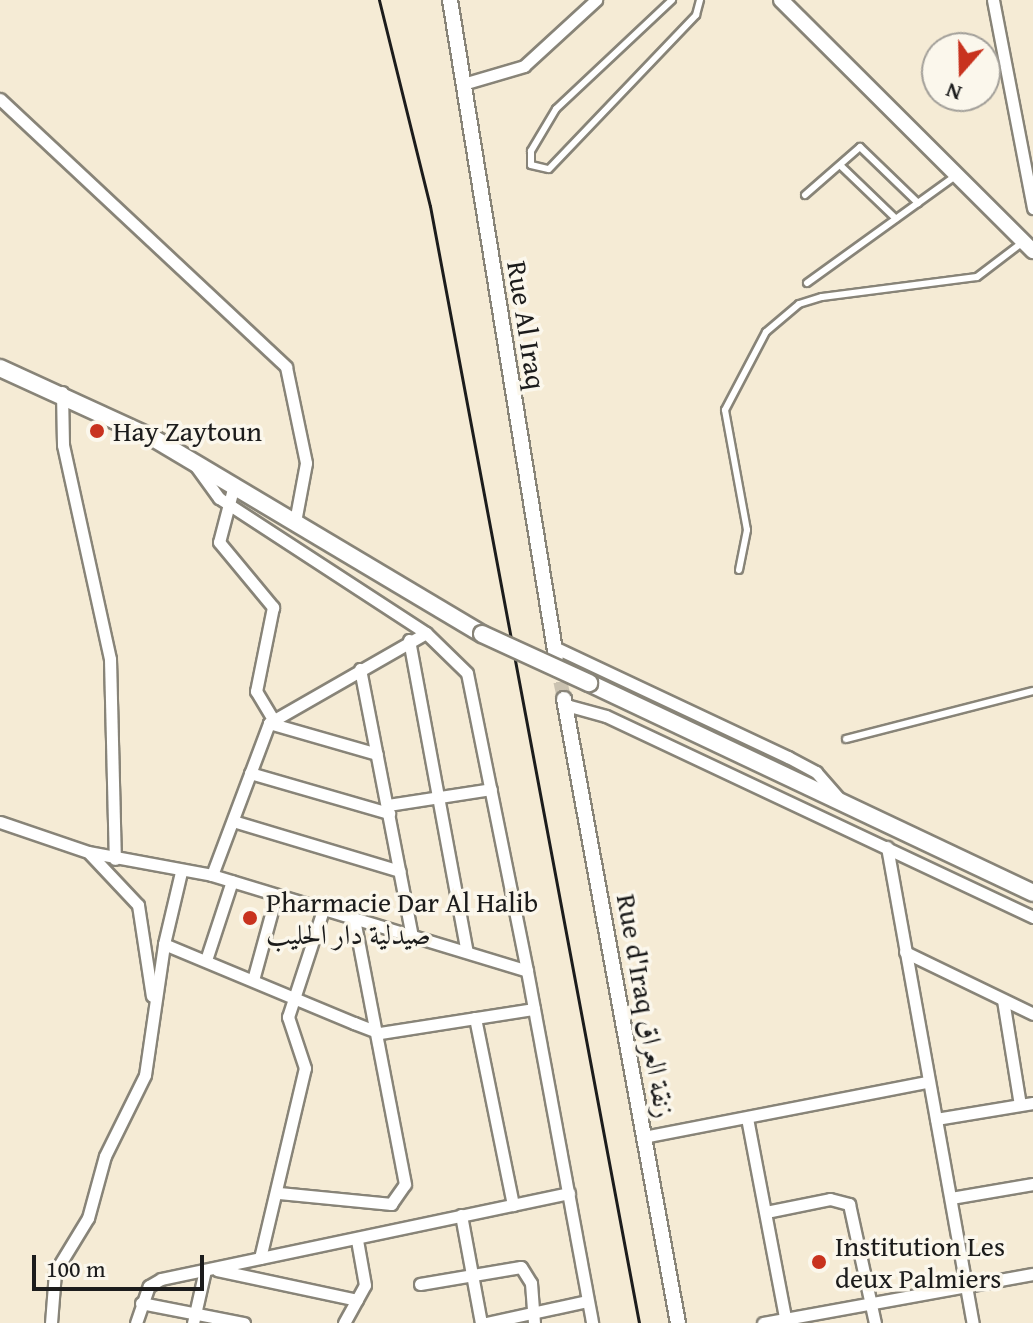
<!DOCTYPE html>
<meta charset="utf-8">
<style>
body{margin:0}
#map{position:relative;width:1033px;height:1323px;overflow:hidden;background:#f5ebd5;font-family:"Gentium Book Plus",Amiri,serif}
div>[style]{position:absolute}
.tertiary-tunnel>*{height:14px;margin-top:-7px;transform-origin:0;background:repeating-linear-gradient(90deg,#cac2b0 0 14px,transparent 0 21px)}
.roads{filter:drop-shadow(2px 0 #888478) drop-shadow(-2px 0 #888478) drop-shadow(0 2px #888478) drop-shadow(0 -2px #888478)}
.service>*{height:6px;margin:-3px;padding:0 3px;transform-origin:3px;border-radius:3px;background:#fff}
.minor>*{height:11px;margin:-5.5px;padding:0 5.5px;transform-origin:5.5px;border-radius:5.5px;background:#fff}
.tertiary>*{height:14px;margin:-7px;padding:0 7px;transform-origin:7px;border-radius:7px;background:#fff}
.secondary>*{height:16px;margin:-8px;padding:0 8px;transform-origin:8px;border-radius:8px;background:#fff}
.rail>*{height:3px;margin:-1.5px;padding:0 1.5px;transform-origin:1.5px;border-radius:1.5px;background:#1c1c1c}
.bridges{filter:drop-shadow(2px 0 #888478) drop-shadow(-2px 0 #888478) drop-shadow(0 2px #888478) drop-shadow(0 -2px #888478)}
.secondary-bridge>*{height:16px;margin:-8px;padding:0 8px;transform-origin:8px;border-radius:8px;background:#fff}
.dots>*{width:22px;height:22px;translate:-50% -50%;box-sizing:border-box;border:4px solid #fbf7ec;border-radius:50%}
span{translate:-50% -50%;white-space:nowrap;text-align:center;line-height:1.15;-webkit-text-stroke:7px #fbf7ec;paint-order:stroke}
.street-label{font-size:28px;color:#1c1c1c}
.poi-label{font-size:28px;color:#1c1c1c}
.left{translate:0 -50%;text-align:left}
.north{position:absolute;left:921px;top:32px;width:80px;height:80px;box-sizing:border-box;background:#fbf7ec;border:2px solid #a29f99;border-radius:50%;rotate:200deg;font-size:22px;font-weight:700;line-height:32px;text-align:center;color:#1c1c1c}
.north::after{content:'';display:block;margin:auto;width:28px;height:36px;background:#c8321e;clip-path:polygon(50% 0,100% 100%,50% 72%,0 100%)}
.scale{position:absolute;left:32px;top:1255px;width:172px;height:36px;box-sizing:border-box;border:4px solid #1c1c1c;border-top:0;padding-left:10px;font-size:24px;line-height:28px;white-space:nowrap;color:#1c1c1c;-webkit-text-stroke:6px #fbf7ec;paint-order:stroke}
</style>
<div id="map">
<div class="tertiary-tunnel">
<i style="left:556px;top:661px;width:39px;rotate:78deg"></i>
</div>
<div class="roads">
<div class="service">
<i style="left:672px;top:0;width:159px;rotate:136.8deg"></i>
<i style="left:556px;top:109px;width:49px;rotate:120.8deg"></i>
<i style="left:531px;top:151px;width:14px;rotate:90deg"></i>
<i style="left:531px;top:165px;width:18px;rotate:13deg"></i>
<i style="left:549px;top:169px;width:213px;rotate:-46.3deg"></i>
<i style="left:696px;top:15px;width:16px;rotate:-75deg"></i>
<i style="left:841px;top:166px;width:76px;rotate:43.9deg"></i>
<i style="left:805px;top:195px;width:73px;rotate:-41.1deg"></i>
<i style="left:860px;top:147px;width:81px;rotate:44deg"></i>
<i style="left:807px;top:283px;width:185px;rotate:-35.8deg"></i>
<i style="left:739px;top:570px;width:41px;rotate:-78.7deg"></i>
<i style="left:747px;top:530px;width:122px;rotate:-100.4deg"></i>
<i style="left:725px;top:410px;width:88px;rotate:-62.3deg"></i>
<i style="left:766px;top:332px;width:43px;rotate:-40.3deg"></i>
<i style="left:799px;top:304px;width:24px;rotate:-17deg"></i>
<i style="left:822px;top:297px;width:156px;rotate:-7.4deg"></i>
<i style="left:977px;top:277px;width:58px;rotate:-37.3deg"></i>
<i style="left:846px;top:739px;width:193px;rotate:-14.4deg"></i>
</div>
<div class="minor">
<i style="left:993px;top:0;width:212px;rotate:79.1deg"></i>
<i style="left:463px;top:84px;width:64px;rotate:-16.4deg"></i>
<i style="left:524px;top:66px;width:98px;rotate:-42.5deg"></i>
<i style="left:0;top:99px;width:392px;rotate:43.1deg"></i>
<i style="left:286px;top:367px;width:98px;rotate:78.2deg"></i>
<i style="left:306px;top:463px;width:60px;rotate:100.6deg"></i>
<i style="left:62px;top:392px;width:53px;rotate:88.9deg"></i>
<i style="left:63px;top:445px;width:219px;rotate:77.6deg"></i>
<i style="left:110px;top:659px;width:200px;rotate:88.6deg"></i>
<i style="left:195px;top:465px;width:41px;rotate:54deg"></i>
<i style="left:219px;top:498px;width:247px;rotate:33.1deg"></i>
<i style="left:234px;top:485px;width:59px;rotate:104.7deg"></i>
<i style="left:219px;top:542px;width:85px;rotate:50.3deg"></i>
<i style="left:273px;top:607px;width:86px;rotate:101.4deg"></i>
<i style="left:256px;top:691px;width:33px;rotate:59deg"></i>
<i style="left:409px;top:640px;width:317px;rotate:79.5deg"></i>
<i style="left:554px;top:647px;width:259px;rotate:25.2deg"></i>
<i style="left:788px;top:757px;width:32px;rotate:28deg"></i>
<i style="left:816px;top:772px;width:37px;rotate:49deg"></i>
<i style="left:360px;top:669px;width:273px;rotate:79deg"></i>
<i style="left:566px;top:705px;width:41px;rotate:15.4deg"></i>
<i style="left:606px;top:716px;width:472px;rotate:25.2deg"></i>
<i style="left:269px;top:723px;width:112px;rotate:16deg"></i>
<i style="left:250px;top:773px;width:145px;rotate:16.1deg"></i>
<i style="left:388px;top:805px;width:104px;rotate:-8.8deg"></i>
<i style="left:233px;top:821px;width:174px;rotate:16.7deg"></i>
<i style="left:0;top:822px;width:93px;rotate:18.8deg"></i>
<i style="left:88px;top:852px;width:126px;rotate:10.5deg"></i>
<i style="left:212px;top:875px;width:329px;rotate:16.9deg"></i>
<i style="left:527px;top:971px;width:358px;rotate:79.5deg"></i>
<i style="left:887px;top:847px;width:484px;rotate:79.8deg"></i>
<i style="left:90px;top:854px;width:70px;rotate:46.7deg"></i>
<i style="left:138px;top:905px;width:92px;rotate:81.3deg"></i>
<i style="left:181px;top:872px;width:74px;rotate:103.3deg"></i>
<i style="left:164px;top:944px;width:206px;rotate:22.6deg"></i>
<i style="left:354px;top:1023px;width:28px;rotate:21deg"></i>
<i style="left:380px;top:1033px;width:156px;rotate:-8.9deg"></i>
<i style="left:212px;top:875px;width:162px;rotate:-69.4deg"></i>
<i style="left:269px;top:723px;width:181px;rotate:-29.8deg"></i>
<i style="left:426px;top:633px;width:57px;rotate:44.3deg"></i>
<i style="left:467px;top:673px;width:304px;rotate:78.6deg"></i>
<i style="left:905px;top:952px;width:142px;rotate:25.8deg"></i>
<i style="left:206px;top:960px;width:83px;rotate:-71.8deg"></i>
<i style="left:253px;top:980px;width:87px;rotate:-74.7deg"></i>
<i style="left:1003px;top:1000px;width:106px;rotate:80.8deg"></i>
<i style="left:475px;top:1018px;width:191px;rotate:78.5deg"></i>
<i style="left:747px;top:1118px;width:209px;rotate:79.2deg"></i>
<i style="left:936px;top:1119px;width:98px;rotate:-9.4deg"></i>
<i style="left:643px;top:1137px;width:289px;rotate:-11deg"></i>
<i style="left:279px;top:1193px;width:113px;rotate:5.6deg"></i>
<i style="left:391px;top:1204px;width:24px;rotate:-55deg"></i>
<i style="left:405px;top:1184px;width:269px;rotate:-100.9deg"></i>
<i style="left:951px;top:1198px;width:83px;rotate:-9.7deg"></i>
<i style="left:766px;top:1212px;width:65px;rotate:-11.5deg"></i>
<i style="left:830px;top:1199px;width:20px;rotate:15deg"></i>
<i style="left:849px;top:1204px;width:122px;rotate:77.7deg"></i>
<i style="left:461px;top:1215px;width:110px;rotate:79.5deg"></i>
<i style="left:260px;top:1258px;width:195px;rotate:-76.7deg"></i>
<i style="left:305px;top:1068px;width:54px;rotate:-108.4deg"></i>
<i style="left:288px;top:1017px;width:113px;rotate:-71.9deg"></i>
<i style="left:217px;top:1270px;width:143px;rotate:12.1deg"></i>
<i style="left:420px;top:1284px;width:102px;rotate:-9.6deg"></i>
<i style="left:521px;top:1267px;width:19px;rotate:58deg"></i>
<i style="left:531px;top:1283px;width:40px;rotate:85.7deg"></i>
<i style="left:141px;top:1303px;width:105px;rotate:11deg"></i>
<i style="left:51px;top:1323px;width:51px;rotate:-85.5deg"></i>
<i style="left:55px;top:1272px;width:63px;rotate:-58.6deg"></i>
<i style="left:88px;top:1218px;width:64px;rotate:-74.7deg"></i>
<i style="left:105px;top:1156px;width:90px;rotate:-63.7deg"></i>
<i style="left:145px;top:1075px;width:132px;rotate:-81.7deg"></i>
<i style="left:136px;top:1323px;width:39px;rotate:-71deg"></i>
<i style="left:149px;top:1286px;width:14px;rotate:-30deg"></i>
<i style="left:161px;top:1279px;width:417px;rotate:-11.9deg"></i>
<i style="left:193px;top:1323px;width:54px;rotate:-77.2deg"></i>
<i style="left:344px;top:1323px;width:43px;rotate:-61.1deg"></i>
<i style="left:365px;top:1285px;width:46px;rotate:-100.1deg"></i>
<i style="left:486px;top:1323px;width:103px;rotate:-12.3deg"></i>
<i style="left:763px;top:1323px;width:274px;rotate:-10.3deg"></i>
</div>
<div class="tertiary">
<i style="left:450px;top:0;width:665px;rotate:80.83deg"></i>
<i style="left:781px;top:0;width:356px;rotate:44.9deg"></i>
<i style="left:564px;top:699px;width:634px;rotate:79.65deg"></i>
</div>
<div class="secondary">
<i style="left:0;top:368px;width:168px;rotate:24.6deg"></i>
<i style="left:153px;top:438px;width:383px;rotate:30.8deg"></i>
<i style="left:589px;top:683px;width:491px;rotate:25.3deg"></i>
</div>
</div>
<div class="rail">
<i style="left:379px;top:0;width:212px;rotate:76.1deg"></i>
<i style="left:430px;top:206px;width:1136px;rotate:79.4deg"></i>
</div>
<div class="bridges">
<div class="secondary-bridge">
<i style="left:482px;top:634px;width:118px;rotate:24.6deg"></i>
</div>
</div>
<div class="dots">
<i style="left:97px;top:431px;background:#c8321e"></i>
<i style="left:250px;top:918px;background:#c8321e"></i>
<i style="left:819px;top:1262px;background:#c8321e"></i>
</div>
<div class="street-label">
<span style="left:527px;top:325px;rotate:81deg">Rue Al Iraq</span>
<span style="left:646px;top:1006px;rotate:80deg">Rue d'Iraq زنقة العراق</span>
</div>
<div class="poi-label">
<span class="left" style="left:113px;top:431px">Hay Zaytoun</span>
<span class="left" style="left:266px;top:918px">Pharmacie Dar Al Halib<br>صيدلية دار الحليب</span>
<span class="left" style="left:835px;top:1262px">Institution Les<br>deux Palmiers</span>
</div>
<div class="north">N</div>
<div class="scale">100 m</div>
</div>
